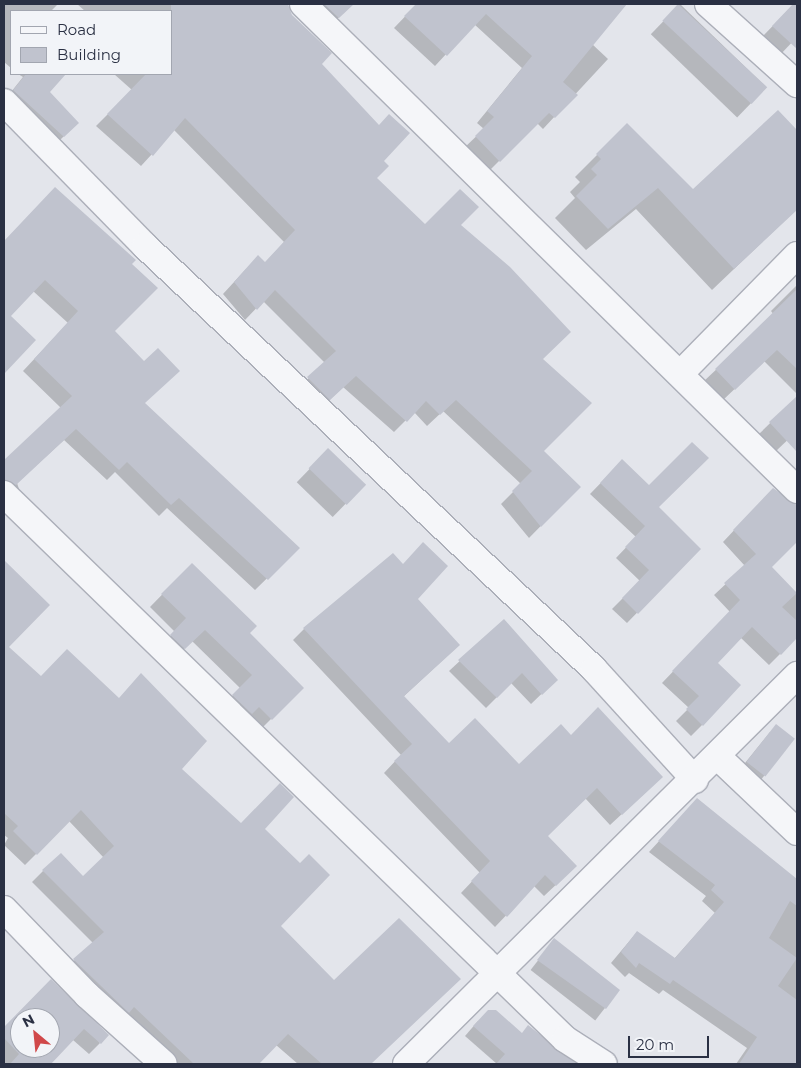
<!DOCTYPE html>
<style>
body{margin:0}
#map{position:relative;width:801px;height:1068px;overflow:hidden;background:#e3e5eb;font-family:Montserrat,sans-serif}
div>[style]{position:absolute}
.shadow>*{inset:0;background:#0003;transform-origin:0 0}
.building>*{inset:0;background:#c0c3ce;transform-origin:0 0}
.roads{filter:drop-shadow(1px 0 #acafb9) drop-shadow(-1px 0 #acafb9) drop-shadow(0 1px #acafb9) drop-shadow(0 -1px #acafb9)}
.street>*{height:26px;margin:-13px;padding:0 13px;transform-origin:13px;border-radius:13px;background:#f5f6f9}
span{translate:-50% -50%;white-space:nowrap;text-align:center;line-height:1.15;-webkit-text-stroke:4px #f2f4f8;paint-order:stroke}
.frame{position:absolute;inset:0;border:5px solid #2a3043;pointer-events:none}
.legend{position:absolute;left:10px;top:10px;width:162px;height:65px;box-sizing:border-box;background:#f2f4f8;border:1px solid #a2a6b0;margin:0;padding:6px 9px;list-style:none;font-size:15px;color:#2a3043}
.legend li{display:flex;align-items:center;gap:10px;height:25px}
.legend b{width:25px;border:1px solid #a2a6b0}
.north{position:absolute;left:10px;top:1008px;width:50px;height:50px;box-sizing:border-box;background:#f2f4f8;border:1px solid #a2a6b0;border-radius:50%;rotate:332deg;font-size:14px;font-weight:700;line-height:20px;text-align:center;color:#2a3043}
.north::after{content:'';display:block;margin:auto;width:18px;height:22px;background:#d0484a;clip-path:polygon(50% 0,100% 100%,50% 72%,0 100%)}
.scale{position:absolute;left:628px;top:1036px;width:81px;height:22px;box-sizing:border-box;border:2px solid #2a3043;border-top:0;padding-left:6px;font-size:15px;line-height:18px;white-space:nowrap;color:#2a3043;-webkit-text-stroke:4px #f2f4f8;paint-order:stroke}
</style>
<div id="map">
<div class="shadow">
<i style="clip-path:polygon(4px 4px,58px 4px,51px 11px,11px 11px,11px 68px,4px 62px)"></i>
<i style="clip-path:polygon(77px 4px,278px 4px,329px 54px,320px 64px,382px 161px,376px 178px,425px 226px,460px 225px,542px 359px,542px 451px,579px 487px,529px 538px,501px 504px,521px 484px,443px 411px,427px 426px,414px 412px,394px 432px,343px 387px,318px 411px,296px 390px,325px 363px,263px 301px,245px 320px,223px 294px,246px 269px,265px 263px,284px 242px,174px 130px,141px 166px,96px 126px,132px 90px,114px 74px,171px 74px,171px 11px,85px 11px)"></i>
<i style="clip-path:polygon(316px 4px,353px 4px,334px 22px)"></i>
<i style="clip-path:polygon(417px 4px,625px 4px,592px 44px,608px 59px,543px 129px,537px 123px,488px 172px,464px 148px,484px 129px,477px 123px,522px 68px,474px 24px,435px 66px,394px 28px)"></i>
<i style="left:680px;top:4px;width:120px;height:42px;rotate:44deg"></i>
<i style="clip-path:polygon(794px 4px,797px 4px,797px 37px,779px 56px,760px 39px)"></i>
<i style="clip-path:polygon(18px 74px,64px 74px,48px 92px,66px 134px,52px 148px,4px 101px,23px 77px)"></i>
<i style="clip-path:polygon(778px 112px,797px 132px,797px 209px,712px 290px,636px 209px,586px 250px,555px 218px,575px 198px,570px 192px,580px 182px,575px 177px,627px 125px,693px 191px)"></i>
<i style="clip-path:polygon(43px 201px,131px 264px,114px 331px,144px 404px,298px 548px,255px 590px,167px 508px,159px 516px,115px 472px,107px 480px,64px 440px,17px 483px,19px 489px,8px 500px,4px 498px,4px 461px,61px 408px,23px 371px,68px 323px,33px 291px,9px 316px,34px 340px,4px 372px,4px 242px)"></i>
<i style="clip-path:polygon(797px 285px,797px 315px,787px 325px,797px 336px,797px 394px,764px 361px,722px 401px,703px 382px,774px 315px,771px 311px)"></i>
<i style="clip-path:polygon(797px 397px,797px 431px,775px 452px,758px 435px)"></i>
<i style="left:328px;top:450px;width:50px;height:45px;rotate:44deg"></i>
<i style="clip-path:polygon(622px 461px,657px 507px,699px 549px,627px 623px,612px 609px,640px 581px,616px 558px,636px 537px,590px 494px)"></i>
<i style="clip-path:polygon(773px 489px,797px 509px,797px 541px,770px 567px,797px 595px,797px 637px,769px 665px,741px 638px,716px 663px,702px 725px,691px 736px,676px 721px,689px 708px,662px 683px,730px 612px,714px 595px,745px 566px,723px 542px)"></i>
<i style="clip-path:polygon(4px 562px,48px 605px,7px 647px,41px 677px,180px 770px,241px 825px,263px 829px,279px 926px,334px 982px,448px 990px,368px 1064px,298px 1064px,276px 1045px,257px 1064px,171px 1064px,63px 971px,93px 943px,32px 882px,43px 871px,83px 878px,104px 858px,69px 821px,25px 865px,4px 845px,8px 838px,4px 835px)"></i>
<i style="clip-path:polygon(192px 564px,248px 633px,302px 688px,259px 731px,221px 708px,240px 688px,192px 641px,172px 661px,159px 648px,175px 632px,150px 607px)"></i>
<i style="clip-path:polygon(416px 599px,459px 645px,403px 697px,449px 744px,519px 766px,570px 736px,650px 788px,610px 825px,585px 798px,547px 836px,576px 866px,544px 896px,534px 886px,495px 927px,461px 893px,480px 873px,384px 773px,401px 755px,293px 640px,304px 629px)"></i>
<i style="clip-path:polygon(504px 620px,556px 680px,531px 704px,511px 683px,486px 708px,449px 671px)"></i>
<i style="clip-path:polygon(770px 732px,793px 739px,760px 781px,741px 768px)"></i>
<i style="clip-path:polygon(697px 800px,797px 880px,797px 1064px,736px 1064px,747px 1048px,663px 990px,659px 994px,629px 973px,625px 977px,611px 963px,637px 932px,674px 959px,715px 913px,702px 901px,706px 896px,649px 852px)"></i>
<i style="left:554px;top:940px;width:82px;height:38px;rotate:38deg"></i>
<i style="clip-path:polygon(evenodd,51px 981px,100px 1043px,89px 1054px,73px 1040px,49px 1064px,4px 1064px,4px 1028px,51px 981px,20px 1018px,50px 1018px,50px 1048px,20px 1048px,20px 1018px)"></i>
<i style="clip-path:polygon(478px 1021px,521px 1034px,572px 1064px,497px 1064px,465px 1036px)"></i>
</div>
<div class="building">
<i style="clip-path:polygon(171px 4px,288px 4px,292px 15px,332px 53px,322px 64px,379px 125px,389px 114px,410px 133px,384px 161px,389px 166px,377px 178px,425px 224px,460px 189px,479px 207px,461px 225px,510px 267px,571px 332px,543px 359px,592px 403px,544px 451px,581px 487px,541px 527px,512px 491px,532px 471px,456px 400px,440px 415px,426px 401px,407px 422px,356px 376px,330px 400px,307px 377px,336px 351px,275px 290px,257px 310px,234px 282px,258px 255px,265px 262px,295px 230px,185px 118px,153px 156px,107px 114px,146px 74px,171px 74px)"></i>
<i style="clip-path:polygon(324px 4px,354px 4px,339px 18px)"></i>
<i style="clip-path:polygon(416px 4px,627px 4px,563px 82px,578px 95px,555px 118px,549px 113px,500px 162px,475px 136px,494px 117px,487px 111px,532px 56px,486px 14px,447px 56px,404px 16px)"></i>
<i style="left:678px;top:4px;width:122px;height:23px;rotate:43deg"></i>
<i style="clip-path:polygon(793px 4px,797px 4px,797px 49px,772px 26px)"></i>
<i style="clip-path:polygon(26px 74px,66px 74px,50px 92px,79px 123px,64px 137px,13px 90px)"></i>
<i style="clip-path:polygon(778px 110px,797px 130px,797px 210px,734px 269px,658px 188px,608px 229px,576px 196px,597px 175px,591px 169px,601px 159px,596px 154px,627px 123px,693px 189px)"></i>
<i style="clip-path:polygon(55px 187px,136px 260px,132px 264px,158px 288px,115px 331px,144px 361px,158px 348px,180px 371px,145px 403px,300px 548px,268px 580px,179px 498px,171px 505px,127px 462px,119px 470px,76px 429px,16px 485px,4px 479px,4px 460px,72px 396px,34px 359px,78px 311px,45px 280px,11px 316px,36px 340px,4px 374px,4px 241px)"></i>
<i style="clip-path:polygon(797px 289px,797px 369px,777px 350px,735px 390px,715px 369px)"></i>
<i style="clip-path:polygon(797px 396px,797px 452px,769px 422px)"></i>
<i style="clip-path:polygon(692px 442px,709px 458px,659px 507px,701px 549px,638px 614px,622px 598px,649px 570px,625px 547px,645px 526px,600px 483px,622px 459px,649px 485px)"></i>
<i style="left:328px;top:448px;width:53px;height:28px;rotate:44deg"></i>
<i style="clip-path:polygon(773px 488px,797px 505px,797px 542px,772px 567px,797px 593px,782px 607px,797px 621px,797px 638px,781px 655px,752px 627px,718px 663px,741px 685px,703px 726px,686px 709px,699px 696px,672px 671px,740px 600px,724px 583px,756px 554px,733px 530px)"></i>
<i style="clip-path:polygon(423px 542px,448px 566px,418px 599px,460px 645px,404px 696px,449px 743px,475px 718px,519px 764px,561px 724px,571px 735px,598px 707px,663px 777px,622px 815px,597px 788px,548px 836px,577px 866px,556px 886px,545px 875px,507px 917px,471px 881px,490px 861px,394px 761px,412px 744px,303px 628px,393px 553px,403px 564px)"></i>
<i style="clip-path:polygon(4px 560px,50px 605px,9px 647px,41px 676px,67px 649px,119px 698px,141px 673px,207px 741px,182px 769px,241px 823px,280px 783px,294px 797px,265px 829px,300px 863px,309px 854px,330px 875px,281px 926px,334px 980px,399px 918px,461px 979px,371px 1064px,322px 1064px,288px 1034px,259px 1064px,194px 1064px,134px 1007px,129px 1013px,73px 959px,104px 932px,42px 870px,61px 853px,83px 876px,114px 846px,81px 810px,37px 855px,13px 831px,18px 826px,4px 813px)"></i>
<i style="clip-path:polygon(192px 563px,257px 626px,250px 633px,304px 688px,272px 720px,259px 707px,252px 714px,232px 695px,252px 675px,205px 630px,185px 649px,170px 635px,186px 618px,161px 594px)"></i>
<i style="clip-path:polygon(504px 619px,558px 680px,542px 695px,522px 673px,497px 698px,458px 660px)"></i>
<i style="left:776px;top:724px;width:24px;height:48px;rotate:38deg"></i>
<i style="clip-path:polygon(697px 798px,797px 879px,797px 906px,790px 901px,769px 938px,797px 958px,778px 986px,797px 1000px,797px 1064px,739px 1064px,757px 1037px,673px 980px,670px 984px,639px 963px,636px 968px,621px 952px,637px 931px,675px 958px,724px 902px,711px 890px,715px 885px,658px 841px)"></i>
<i style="clip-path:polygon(554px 938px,620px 990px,606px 1009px,537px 960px)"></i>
<i style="clip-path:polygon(evenodd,51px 979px,109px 1035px,101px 1044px,84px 1029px,51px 1064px,10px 1064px,19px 1054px,4px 1038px,4px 1027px,51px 979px,20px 1018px,50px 1018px,50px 1048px,20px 1048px,20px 1018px)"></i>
<i style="clip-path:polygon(488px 1010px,496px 1010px,522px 1033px,528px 1025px,577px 1064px,496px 1064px,505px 1054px,473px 1026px)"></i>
</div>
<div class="roads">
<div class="street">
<i style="left:303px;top:4px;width:693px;rotate:44.53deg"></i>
<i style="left:708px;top:4px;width:120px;rotate:42deg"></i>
<i style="left:4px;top:102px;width:202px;rotate:45.6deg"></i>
<i style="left:145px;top:246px;width:617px;rotate:43.29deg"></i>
<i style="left:594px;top:669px;width:150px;rotate:47.7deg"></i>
<i style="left:680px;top:374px;width:167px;rotate:-45.5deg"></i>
<i style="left:4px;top:494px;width:782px;rotate:44.17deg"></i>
<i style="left:565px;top:1039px;width:46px;rotate:32.7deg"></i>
<i style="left:718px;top:757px;width:109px;rotate:43.5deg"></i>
<i style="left:4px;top:909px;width:120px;rotate:46deg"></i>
<i style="left:87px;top:995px;width:103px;rotate:41.9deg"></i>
<i style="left:406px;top:1064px;width:552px;rotate:-44.85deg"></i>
</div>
</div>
<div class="frame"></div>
<ul class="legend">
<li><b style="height:6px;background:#f5f6f9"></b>Road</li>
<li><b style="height:14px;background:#c0c3ce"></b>Building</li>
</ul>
<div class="north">N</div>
<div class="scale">20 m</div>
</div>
